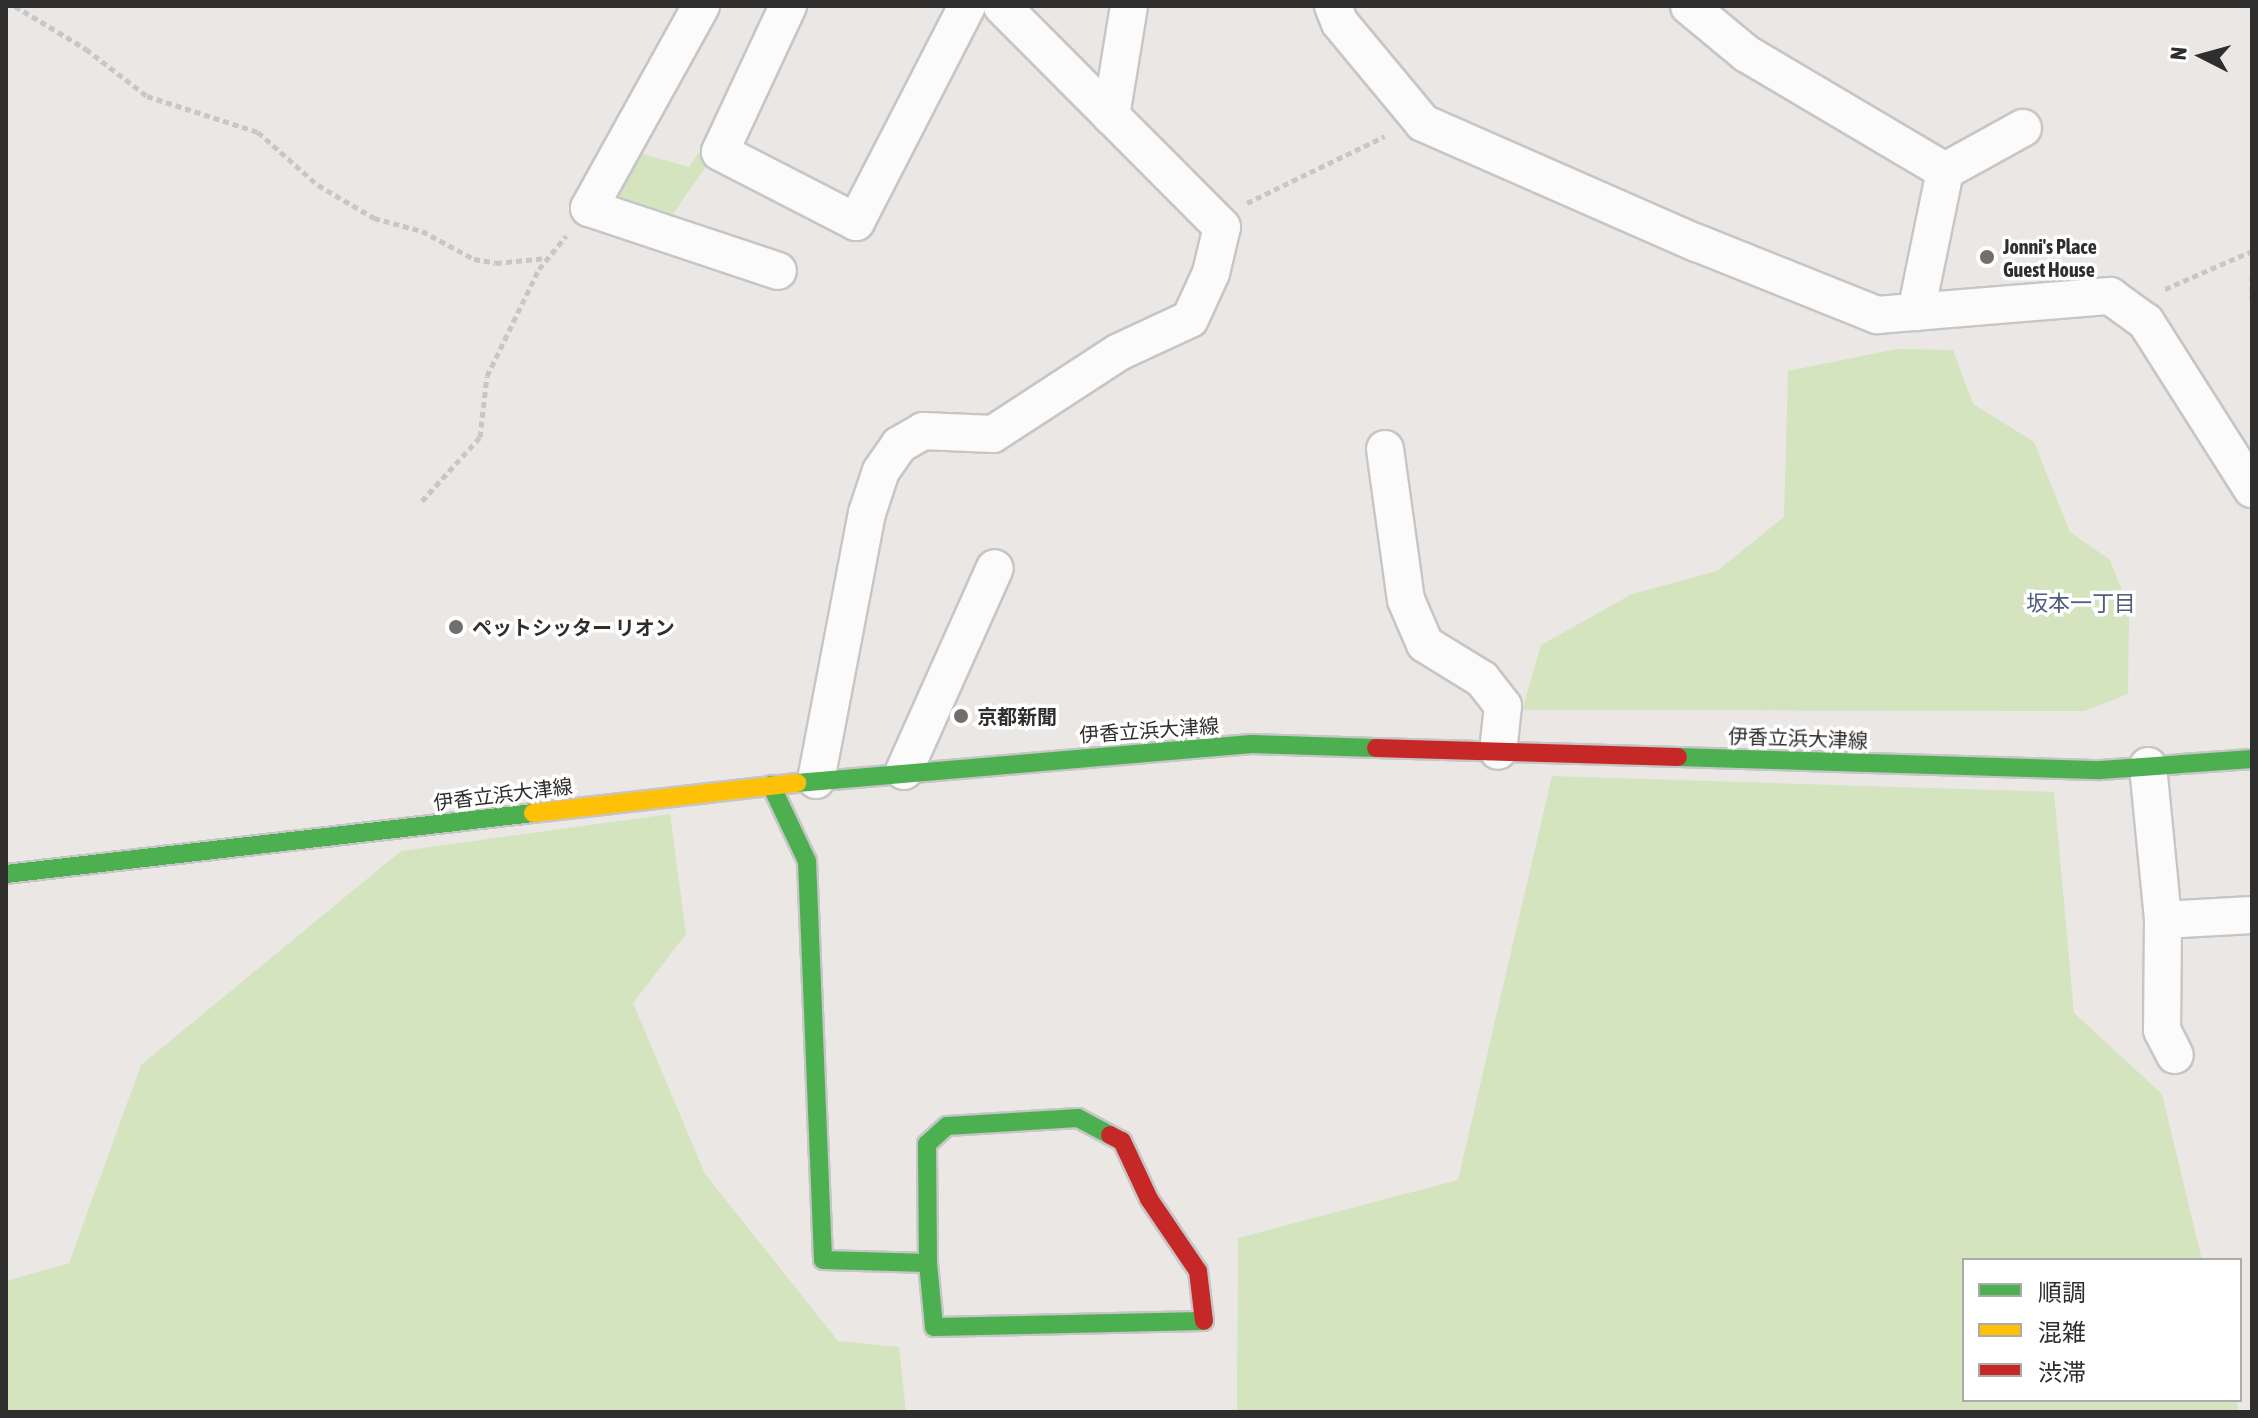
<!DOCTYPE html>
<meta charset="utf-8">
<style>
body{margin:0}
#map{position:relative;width:2258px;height:1418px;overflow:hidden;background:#ebe7e4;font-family:"Asap Condensed","Noto Sans JP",sans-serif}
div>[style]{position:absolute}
.green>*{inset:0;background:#d3e4bf}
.path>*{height:5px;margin-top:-2.5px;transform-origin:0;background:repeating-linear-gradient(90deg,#c8c7c7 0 6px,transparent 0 10px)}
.roads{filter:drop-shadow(2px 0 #c7c6c6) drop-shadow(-2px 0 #c7c6c6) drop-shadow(0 2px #c7c6c6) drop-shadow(0 -2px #c7c6c6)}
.street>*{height:36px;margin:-18px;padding:0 18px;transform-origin:18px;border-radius:18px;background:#fcfbfb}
.fast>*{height:18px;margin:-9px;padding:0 9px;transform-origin:9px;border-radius:9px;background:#4caf50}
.slow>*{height:18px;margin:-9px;padding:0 9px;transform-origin:9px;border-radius:9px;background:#ffc107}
.jam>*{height:18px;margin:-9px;padding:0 9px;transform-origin:9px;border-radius:9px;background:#c62828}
.dots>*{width:22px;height:22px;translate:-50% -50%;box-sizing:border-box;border:4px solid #fff;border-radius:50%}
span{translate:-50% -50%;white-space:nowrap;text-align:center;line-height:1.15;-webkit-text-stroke:7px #fff;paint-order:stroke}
.poi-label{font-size:20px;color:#2e2e2e;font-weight:700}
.left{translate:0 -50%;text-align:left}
.street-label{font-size:20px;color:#2e2e2e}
.neighbourhood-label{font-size:22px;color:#4f5e7e}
.frame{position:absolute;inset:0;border:8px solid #2e2e2e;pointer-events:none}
.legend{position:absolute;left:1962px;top:1258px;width:280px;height:144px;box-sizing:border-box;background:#fff;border:2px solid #ababab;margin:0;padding:10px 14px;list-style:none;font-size:24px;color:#2e2e2e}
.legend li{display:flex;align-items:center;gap:16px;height:40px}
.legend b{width:40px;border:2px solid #ababab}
.north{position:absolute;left:2162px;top:16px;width:80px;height:80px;-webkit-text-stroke:6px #fff;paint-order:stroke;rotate:276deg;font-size:22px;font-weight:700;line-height:32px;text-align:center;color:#2e2e2e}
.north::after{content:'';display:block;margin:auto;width:28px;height:36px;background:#2e2e2e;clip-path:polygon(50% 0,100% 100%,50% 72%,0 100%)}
</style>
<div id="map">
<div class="green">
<i style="clip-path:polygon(702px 148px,712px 158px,668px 221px,606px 200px,632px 151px,689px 167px)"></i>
<i style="clip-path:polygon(1897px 349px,1953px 350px,1973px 404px,2034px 442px,2070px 532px,2110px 560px,2129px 608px,2128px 694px,2084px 711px,1522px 710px,1541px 645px,1632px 594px,1717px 571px,1784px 517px,1788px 371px)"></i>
<i style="clip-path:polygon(1552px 776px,2054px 792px,2074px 1013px,2162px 1094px,2202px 1260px,1964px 1260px,1964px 1400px,2236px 1400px,2239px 1412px,1237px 1412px,1238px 1238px,1458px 1180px)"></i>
<i style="clip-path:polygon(670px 814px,686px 934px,633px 1003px,705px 1174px,838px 1341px,899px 1347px,906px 1412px,6px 1412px,6px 1281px,69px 1263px,141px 1065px,401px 851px)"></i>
</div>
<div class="path">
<i style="left:15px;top:6px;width:83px;rotate:31.2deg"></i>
<i style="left:86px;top:49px;width:77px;rotate:37.6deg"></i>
<i style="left:147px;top:96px;width:117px;rotate:18deg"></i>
<i style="left:258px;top:132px;width:80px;rotate:41.5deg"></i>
<i style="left:318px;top:185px;width:65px;rotate:30.5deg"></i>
<i style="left:374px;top:218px;width:50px;rotate:15.2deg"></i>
<i style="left:422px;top:231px;width:59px;rotate:28.3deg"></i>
<i style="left:474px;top:259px;width:22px;rotate:10deg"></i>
<i style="left:496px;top:263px;width:52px;rotate:-5.5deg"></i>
<i style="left:1247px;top:203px;width:153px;rotate:-25.9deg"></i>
<i style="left:2252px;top:275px;width:26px;rotate:90deg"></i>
<i style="left:2165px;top:289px;width:95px;rotate:-23.6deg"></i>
<i style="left:422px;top:501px;width:86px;rotate:-47.8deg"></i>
<i style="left:480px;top:437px;width:61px;rotate:-83.5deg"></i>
<i style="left:487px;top:376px;width:119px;rotate:-64.1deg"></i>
<i style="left:539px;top:269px;width:43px;rotate:-50.7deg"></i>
</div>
<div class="roads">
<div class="street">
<i style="left:701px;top:6px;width:231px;rotate:119deg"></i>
<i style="left:589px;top:208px;width:199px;rotate:18.4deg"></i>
<i style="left:788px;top:6px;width:161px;rotate:115deg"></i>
<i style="left:720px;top:152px;width:153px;rotate:27.2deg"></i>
<i style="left:856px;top:222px;width:243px;rotate:-62.8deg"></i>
<i style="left:1333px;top:6px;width:18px;rotate:68deg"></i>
<i style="left:1340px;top:23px;width:130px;rotate:50.3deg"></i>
<i style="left:1423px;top:123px;width:299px;rotate:23.7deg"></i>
<i style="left:1697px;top:243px;width:194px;rotate:21.8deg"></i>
<i style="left:1877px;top:315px;width:234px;rotate:-4.7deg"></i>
<i style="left:2110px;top:296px;width:44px;rotate:35.8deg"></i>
<i style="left:2146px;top:322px;width:198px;rotate:57.6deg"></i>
<i style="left:1689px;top:6px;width:75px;rotate:39.6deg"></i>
<i style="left:1747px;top:54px;width:230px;rotate:30.6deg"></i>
<i style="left:1945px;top:171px;width:144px;rotate:101.6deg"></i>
<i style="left:1111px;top:116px;width:111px;rotate:-80.7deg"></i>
<i style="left:1945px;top:171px;width:89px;rotate:-28.9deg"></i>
<i style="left:1385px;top:449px;width:152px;rotate:82.1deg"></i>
<i style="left:1406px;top:600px;width:48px;rotate:66.6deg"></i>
<i style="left:1425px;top:644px;width:67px;rotate:31.6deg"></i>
<i style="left:1482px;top:679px;width:34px;rotate:52deg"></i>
<i style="left:1503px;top:706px;width:45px;rotate:96.3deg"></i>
<i style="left:2148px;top:766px;width:155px;rotate:84.4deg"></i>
<i style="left:2163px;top:920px;width:110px;rotate:90.5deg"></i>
<i style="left:2162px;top:1030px;width:28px;rotate:63deg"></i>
<i style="left:904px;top:771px;width:222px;rotate:-65.9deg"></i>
<i style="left:816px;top:780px;width:272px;rotate:-79.2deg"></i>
<i style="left:867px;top:513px;width:44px;rotate:-71.6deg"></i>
<i style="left:881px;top:471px;width:32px;rotate:-55deg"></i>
<i style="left:899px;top:445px;width:28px;rotate:-30deg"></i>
<i style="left:923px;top:431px;width:70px;rotate:2.5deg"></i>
<i style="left:993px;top:434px;width:150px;rotate:-33.1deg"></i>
<i style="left:1119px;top:352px;width:78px;rotate:-24.9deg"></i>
<i style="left:1190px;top:319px;width:51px;rotate:-65.5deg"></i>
<i style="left:1211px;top:273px;width:47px;rotate:-76.6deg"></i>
<i style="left:1222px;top:227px;width:312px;rotate:-134.9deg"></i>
<i style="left:2163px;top:920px;width:89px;rotate:-3.2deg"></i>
</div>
<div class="fast">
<i style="left:1678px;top:757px;width:423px;rotate:1.8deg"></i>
<i style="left:2101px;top:770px;width:151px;rotate:-4.2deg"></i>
<i style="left:797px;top:783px;width:456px;rotate:-4.9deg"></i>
<i style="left:1251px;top:744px;width:125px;rotate:1.8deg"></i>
<i style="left:771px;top:785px;width:84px;rotate:64.7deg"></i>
<i style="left:807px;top:861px;width:399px;rotate:87.7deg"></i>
<i style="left:823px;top:1260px;width:105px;rotate:1.6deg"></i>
<i style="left:928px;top:1263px;width:119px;rotate:-90.5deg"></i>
<i style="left:927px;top:1144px;width:27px;rotate:-42deg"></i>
<i style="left:947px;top:1126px;width:131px;rotate:-3.5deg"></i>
<i style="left:1078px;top:1118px;width:36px;rotate:28deg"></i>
<i style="left:6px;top:874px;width:531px;rotate:-6.6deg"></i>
<i style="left:928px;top:1263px;width:64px;rotate:84.6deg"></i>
<i style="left:934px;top:1327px;width:270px;rotate:-1.3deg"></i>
</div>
<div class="slow">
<i style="left:533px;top:813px;width:266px;rotate:-6.5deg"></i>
</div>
<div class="jam">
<i style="left:1376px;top:748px;width:302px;rotate:1.7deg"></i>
<i style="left:1110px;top:1135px;width:13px;rotate:27deg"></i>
<i style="left:1122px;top:1141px;width:64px;rotate:65deg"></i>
<i style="left:1149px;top:1199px;width:87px;rotate:55.8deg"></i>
<i style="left:1198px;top:1271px;width:50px;rotate:83.2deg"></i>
</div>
</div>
<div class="dots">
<i style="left:1987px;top:257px;background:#706f6e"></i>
<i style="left:456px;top:627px;background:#706f6e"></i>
<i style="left:961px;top:716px;background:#706f6e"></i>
</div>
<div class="poi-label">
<span class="left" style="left:2003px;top:258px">Jonni's Place<br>Guest House</span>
<span class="left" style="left:472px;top:627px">ペットシッター リオン</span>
<span class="left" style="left:977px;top:716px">京都新聞</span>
</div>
<div class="street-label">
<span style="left:1149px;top:730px;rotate:-4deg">伊香立浜大津線</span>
<span style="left:1798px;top:738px;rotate:2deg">伊香立浜大津線</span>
<span style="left:503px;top:794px;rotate:-7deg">伊香立浜大津線</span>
</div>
<div class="neighbourhood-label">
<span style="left:2081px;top:604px">坂本一丁目</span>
</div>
<div class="frame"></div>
<ul class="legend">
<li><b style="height:10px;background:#4caf50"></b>順調</li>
<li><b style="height:10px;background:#ffc107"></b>混雑</li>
<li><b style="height:10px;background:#c62828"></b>渋滞</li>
</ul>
<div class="north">N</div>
</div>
